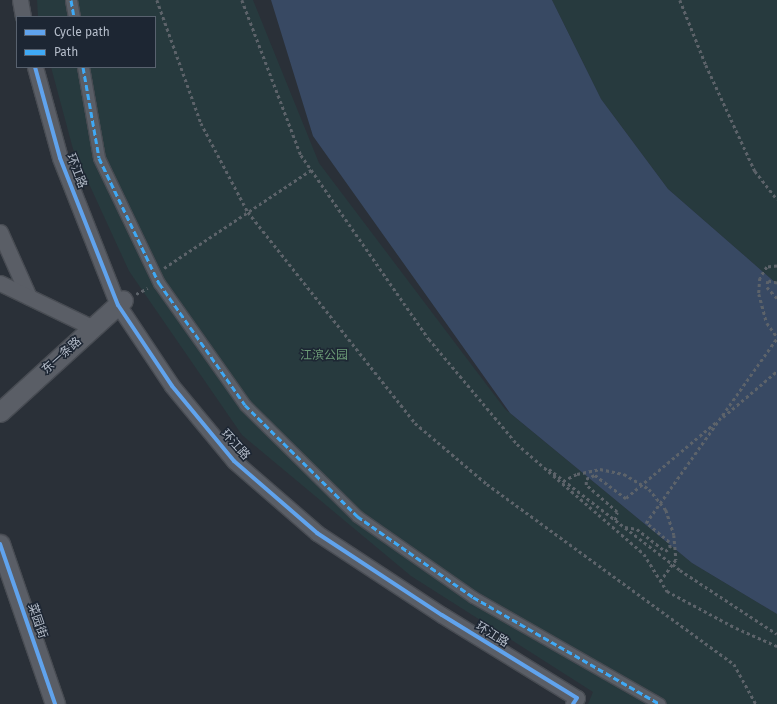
<!DOCTYPE html>
<meta charset="utf-8">
<style>
body{margin:0}
#map{position:relative;width:777px;height:704px;overflow:hidden;background:#2a3038;font-family:"Fira Sans","Noto Sans SC",sans-serif}
div>[style]{position:absolute}
.green>*{inset:0;background:#273a3e}
.water>*{inset:0;background:#384963}
.path>*{height:2.5px;margin-top:-1.25px;transform-origin:0;background:repeating-linear-gradient(90deg,#5d636a 0 3px,transparent 0 6px)}
.roads{filter:drop-shadow(1px 0 #484c53) drop-shadow(-1px 0 #484c53) drop-shadow(0 1px #484c53) drop-shadow(0 -1px #484c53)}
.pedestrian>*{height:11px;margin:-5.5px;padding:0 5.5px;transform-origin:5.5px;border-radius:5.5px;background:#5a5e66}
.minor>*{height:15px;margin:-7.5px;padding:0 7.5px;transform-origin:7.5px;border-radius:7.5px;background:#5a5e66}
.tertiary>*{height:19px;margin:-9.5px;padding:0 9.5px;transform-origin:9.5px;border-radius:9.5px;background:#5a5e66}
.path-bridge>*{height:2.5px;margin-top:-1.25px;transform-origin:0;background:repeating-linear-gradient(90deg,#5d636a 0 3px,transparent 0 6px)}
.quiet>*{height:3px;margin-top:-1.5px;transform-origin:0;background:repeating-linear-gradient(90deg,#3fa9f5 0 6px,transparent 0 9px)}
.cycleway>*{height:4px;margin:-2px;padding:0 2px;transform-origin:2px;border-radius:2px;background:#60a3ed}
span{translate:-50% -50%;white-space:nowrap;text-align:center;line-height:1.15;-webkit-text-stroke:3px #1d2633;paint-order:stroke}
.street-label{font-size:12px;color:#b4bcc9}
.park-label{font-size:12px;color:#6b9a76}
.legend{position:absolute;left:16px;top:16px;width:140px;height:52px;box-sizing:border-box;background:#1d2633;border:1px solid #59626f;margin:0;padding:5px 7px;list-style:none;font-size:12px;color:#b4bcc9}
.legend li{display:flex;align-items:center;gap:8px;height:20px}
.legend b{width:20px;border:1px solid #59626f}
</style>
<div id="map">
<div class="green">
<i style="clip-path:polygon(37px 0,253px 0,319px 163px,505px 409px,692px 563px,777px 614px,777px 704px,588px 704px,593px 692px,411px 576px,242px 435px,129px 271px,73px 149px,51px 67px,155px 67px,155px 17px,38px 17px)"></i>
<i style="clip-path:polygon(552px 0,777px 0,777px 284px,668px 189px,601px 99px)"></i>
</div>
<div class="water">
<i style="clip-path:polygon(271px 0,552px 0,601px 99px,668px 189px,777px 284px,777px 614px,692px 563px,510px 413px,313px 136px)"></i>
</div>
<div class="path">
<i style="left:157px;top:0;width:131px;rotate:70.3deg"></i>
<i style="left:201px;top:123px;width:101px;rotate:62.2deg"></i>
<i style="left:248px;top:212px;width:269px;rotate:51.6deg"></i>
<i style="left:415px;top:423px;width:94px;rotate:40.3deg"></i>
<i style="left:487px;top:484px;width:306px;rotate:36.1deg"></i>
<i style="left:734px;top:664px;width:46px;rotate:61.2deg"></i>
<i style="left:242px;top:0;width:166px;rotate:69.2deg"></i>
<i style="left:301px;top:155px;width:224px;rotate:55.2deg"></i>
<i style="left:429px;top:339px;width:137px;rotate:50deg"></i>
<i style="left:517px;top:444px;width:168px;rotate:40.9deg"></i>
<i style="left:644px;top:554px;width:44px;rotate:58.1deg"></i>
<i style="left:667px;top:591px;width:78px;rotate:28.2deg"></i>
<i style="left:736px;top:628px;width:45px;rotate:23.7deg"></i>
<i style="left:680px;top:0;width:70px;rotate:68.2deg"></i>
<i style="left:706px;top:65px;width:117px;rotate:65.2deg"></i>
<i style="left:755px;top:171px;width:36px;rotate:52deg"></i>
<i style="left:777px;top:266px;width:10px;rotate:174deg"></i>
<i style="left:767px;top:267px;width:13px;rotate:122deg"></i>
<i style="left:760px;top:278px;width:16px;rotate:94deg"></i>
<i style="left:759px;top:294px;width:30px;rotate:75deg"></i>
<i style="left:767px;top:323px;width:17px;rotate:54deg"></i>
<i style="left:164px;top:268px;width:177px;rotate:-33.7deg"></i>
<i style="left:777px;top:283px;width:9px;rotate:-167deg"></i>
<i style="left:768px;top:281px;width:6px;rotate:99deg"></i>
<i style="left:767px;top:287px;width:15px;rotate:48deg"></i>
<i style="left:136px;top:294px;width:13px;rotate:-27deg"></i>
<i style="left:549px;top:469px;width:165px;rotate:37.6deg"></i>
<i style="left:680px;top:570px;width:116px;rotate:33.4deg"></i>
<i style="left:563px;top:481px;width:16px;rotate:-27deg"></i>
<i style="left:577px;top:474px;width:24px;rotate:-12deg"></i>
<i style="left:600px;top:469px;width:25px;rotate:12deg"></i>
<i style="left:624px;top:474px;width:29px;rotate:31deg"></i>
<i style="left:649px;top:489px;width:27px;rotate:51deg"></i>
<i style="left:666px;top:510px;width:26px;rotate:72deg"></i>
<i style="left:674px;top:535px;width:25px;rotate:85deg"></i>
<i style="left:676px;top:560px;width:26px;rotate:126deg"></i>
<i style="left:615px;top:520px;width:8px;rotate:-76deg"></i>
<i style="left:617px;top:512px;width:41px;rotate:-138.9deg"></i>
<i style="left:586px;top:485px;width:6px;rotate:-90deg"></i>
<i style="left:586px;top:479px;width:10px;rotate:-24deg"></i>
<i style="left:595px;top:475px;width:39px;rotate:37deg"></i>
<i style="left:625px;top:527px;width:12px;rotate:9deg"></i>
<i style="left:637px;top:529px;width:36px;rotate:38deg"></i>
<i style="left:665px;top:551px;width:6px;rotate:-31deg"></i>
<i style="left:670px;top:548px;width:6px;rotate:-99deg"></i>
<i style="left:669px;top:542px;width:30px;rotate:-140deg"></i>
</div>
<div class="roads">
<div class="pedestrian">
<i style="left:71px;top:0;width:17px;rotate:80deg"></i>
<i style="left:83px;top:67px;width:92px;rotate:80deg"></i>
<i style="left:99px;top:158px;width:139px;rotate:64.4deg"></i>
<i style="left:159px;top:283px;width:149px;rotate:54.8deg"></i>
<i style="left:245px;top:405px;width:158px;rotate:44.7deg"></i>
<i style="left:357px;top:516px;width:141px;rotate:34.9deg"></i>
<i style="left:473px;top:597px;width:215px;rotate:29.8deg"></i>
</div>
<div class="minor">
<i style="left:20px;top:0;width:17px;rotate:80deg"></i>
<i style="left:35px;top:67px;width:94px;rotate:74.6deg"></i>
<i style="left:60px;top:158px;width:158px;rotate:68.5deg"></i>
<i style="left:118px;top:305px;width:97px;rotate:56.3deg"></i>
<i style="left:172px;top:386px;width:97px;rotate:50.4deg"></i>
<i style="left:234px;top:461px;width:110px;rotate:40.9deg"></i>
<i style="left:317px;top:533px;width:149px;rotate:33.3deg"></i>
<i style="left:442px;top:615px;width:158px;rotate:31.6deg"></i>
<i style="left:577px;top:698px;width:7px;rotate:124deg"></i>
<i style="left:0;top:232px;width:71px;rotate:66deg"></i>
<i style="left:0;top:283px;width:103px;rotate:25.8deg"></i>
</div>
<div class="tertiary">
<i style="left:0;top:412px;width:166px;rotate:-42.3deg"></i>
<i style="left:0;top:544px;width:169px;rotate:71deg"></i>
</div>
</div>
<div class="path-bridge">
<i style="left:723px;top:417px;width:71px;rotate:-40.4deg"></i>
<i style="left:626px;top:498px;width:118px;rotate:-40.2deg"></i>
<i style="left:646px;top:523px;width:227px;rotate:-54.7deg"></i>
</div>
<div class="quiet">
<i style="left:71px;top:0;width:17px;rotate:80deg"></i>
<i style="left:83px;top:67px;width:92px;rotate:80deg"></i>
<i style="left:99px;top:158px;width:139px;rotate:64.4deg"></i>
<i style="left:159px;top:283px;width:149px;rotate:54.8deg"></i>
<i style="left:245px;top:405px;width:158px;rotate:44.7deg"></i>
<i style="left:357px;top:516px;width:141px;rotate:34.9deg"></i>
<i style="left:473px;top:597px;width:215px;rotate:29.8deg"></i>
</div>
<div class="cycleway">
<i style="left:35px;top:67px;width:94px;rotate:74.6deg"></i>
<i style="left:60px;top:158px;width:158px;rotate:68.5deg"></i>
<i style="left:118px;top:305px;width:97px;rotate:56.3deg"></i>
<i style="left:172px;top:386px;width:97px;rotate:50.4deg"></i>
<i style="left:234px;top:461px;width:110px;rotate:40.9deg"></i>
<i style="left:317px;top:533px;width:149px;rotate:33.3deg"></i>
<i style="left:442px;top:615px;width:158px;rotate:31.6deg"></i>
<i style="left:577px;top:698px;width:7px;rotate:124deg"></i>
<i style="left:0;top:544px;width:169px;rotate:71deg"></i>
</div>
<div class="street-label">
<span style="left:76px;top:171px;rotate:69deg">环江路</span>
<span style="left:62px;top:356px;rotate:-42deg">东一条路</span>
<span style="left:235px;top:445px;rotate:48deg">环江路</span>
<span style="left:37px;top:621px;rotate:71deg">菜园街</span>
<span style="left:492px;top:635px;rotate:32deg">环江路</span>
</div>
<div class="park-label">
<span style="left:324px;top:356px">江滨公园</span>
</div>
<ul class="legend">
<li><b style="height:5px;background:#60a3ed"></b>Cycle path</li>
<li><b style="height:5px;background:#3fa9f5"></b>Path</li>
</ul>
</div>
